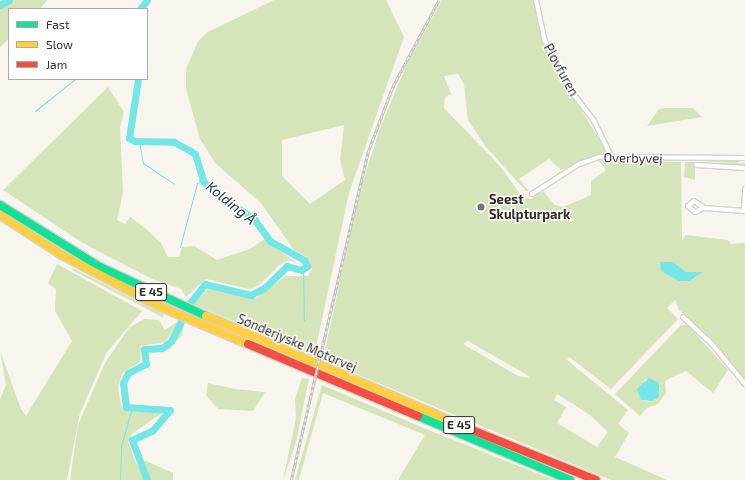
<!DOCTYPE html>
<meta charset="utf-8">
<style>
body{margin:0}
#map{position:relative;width:745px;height:480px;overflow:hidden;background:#f7f5ed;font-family:"Exo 2",sans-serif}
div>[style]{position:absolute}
.green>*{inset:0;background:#d5e4b9}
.water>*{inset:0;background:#74e6e7}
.stream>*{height:1px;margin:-0.5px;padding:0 0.5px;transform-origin:0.5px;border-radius:0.5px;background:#74e6e7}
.river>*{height:7px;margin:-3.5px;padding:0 3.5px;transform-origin:3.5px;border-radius:3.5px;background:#74e6e7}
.roads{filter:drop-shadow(1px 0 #d4d3cd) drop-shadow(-1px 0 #d4d3cd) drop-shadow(0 1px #d4d3cd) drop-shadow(0 -1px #d4d3cd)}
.street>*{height:4px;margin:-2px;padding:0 2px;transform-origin:2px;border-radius:2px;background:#fefefc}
.fast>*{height:8px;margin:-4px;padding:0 4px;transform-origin:4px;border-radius:4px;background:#16e098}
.slow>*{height:8px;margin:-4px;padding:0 4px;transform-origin:4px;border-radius:4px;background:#ffcf43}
.jam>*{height:8px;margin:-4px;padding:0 4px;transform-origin:4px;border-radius:4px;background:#f24e42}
.rail>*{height:2.5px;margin-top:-1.25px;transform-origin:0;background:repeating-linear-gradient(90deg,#fff 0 3px,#c2c2c0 0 6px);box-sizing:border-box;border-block:1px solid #c2c2c0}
.dots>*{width:11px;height:11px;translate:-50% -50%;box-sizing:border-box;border:2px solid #fff;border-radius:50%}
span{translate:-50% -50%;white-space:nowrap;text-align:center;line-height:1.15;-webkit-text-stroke:3px #fff;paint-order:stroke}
.shield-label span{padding:1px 3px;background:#fff;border:1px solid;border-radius:3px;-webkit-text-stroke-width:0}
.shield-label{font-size:12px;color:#2f2e28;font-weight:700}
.street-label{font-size:13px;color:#2f2e28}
.poi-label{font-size:13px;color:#2f2e28;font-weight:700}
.left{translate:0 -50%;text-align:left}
.water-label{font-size:14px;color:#163031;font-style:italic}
.legend{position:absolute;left:8px;top:8px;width:140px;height:72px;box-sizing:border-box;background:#fff;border:1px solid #acaba9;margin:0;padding:5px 7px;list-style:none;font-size:12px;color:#2f2e28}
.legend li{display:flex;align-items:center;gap:8px;height:20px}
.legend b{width:20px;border:1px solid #acaba9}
</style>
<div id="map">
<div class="green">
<i style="clip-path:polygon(9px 0,47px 0,40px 9px,9px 9px,9px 39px,0 47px,0 1px,3px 4px)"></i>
<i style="clip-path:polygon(evenodd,274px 0,386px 0,404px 37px,349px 193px,314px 356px,193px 304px,211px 286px,256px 298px,285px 276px,308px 276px,312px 269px,307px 257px,294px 250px,261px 203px,215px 163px,200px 139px,186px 89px,186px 69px,198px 41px,208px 32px,274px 0,344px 125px,340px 160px,345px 180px,310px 204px,282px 176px,282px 140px,344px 125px)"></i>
<i style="clip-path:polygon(evenodd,442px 0,534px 0,542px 39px,559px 75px,608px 153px,561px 170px,549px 159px,519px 179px,529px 191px,526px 191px,486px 147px,468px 120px,464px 84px,458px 74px,444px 76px,451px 94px,445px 97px,444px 108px,500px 166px,523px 198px,531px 199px,543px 191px,555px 205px,563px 207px,591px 195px,591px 181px,606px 170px,598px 160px,681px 162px,682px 240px,686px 235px,728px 240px,731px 244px,745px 243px,745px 379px,713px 341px,679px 310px,675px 300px,667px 308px,678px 319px,611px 389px,569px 357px,567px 360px,628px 410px,618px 424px,629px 433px,615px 457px,667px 480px,611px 480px,323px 360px,358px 197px,380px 128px,406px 66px,442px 0,468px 341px,527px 375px,530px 378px,518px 376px,463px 344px,468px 341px,442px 0,557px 394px,590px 415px,608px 432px,597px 447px,557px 423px,566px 407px,554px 400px,557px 394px)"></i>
<i style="clip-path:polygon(108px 87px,124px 112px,120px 127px,123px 192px,117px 220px,125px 224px,130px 217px,145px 228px,161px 243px,168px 257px,179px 257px,182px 247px,194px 246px,217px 260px,250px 249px,265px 239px,299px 265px,289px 260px,279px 265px,259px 285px,249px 289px,206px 279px,186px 297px,181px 289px,152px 279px,81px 242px,3px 190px)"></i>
<i style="clip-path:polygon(665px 108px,693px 108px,702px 117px,647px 126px,659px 109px)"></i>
<i style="clip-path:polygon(684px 160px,742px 160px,737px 163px,745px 163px,745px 166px,695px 164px,695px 180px,684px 177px,685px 162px,736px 163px)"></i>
<i style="clip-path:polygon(57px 264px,142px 311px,107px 352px,80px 413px,67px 480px,0 480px,0 399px,6px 385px,0 351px,21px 409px,26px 416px,72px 341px,55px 311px,56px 289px,48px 283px)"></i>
<i style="clip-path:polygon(73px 268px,163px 314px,164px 318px,72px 270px)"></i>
<i style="clip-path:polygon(144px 319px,159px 320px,165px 330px,177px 322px,177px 325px,165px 342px,141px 346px,140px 362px,122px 373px,118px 387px,121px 406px,127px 411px,163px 412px,132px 434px,128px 442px,137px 465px,146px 461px,173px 473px,173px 480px,70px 480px,78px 425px,105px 363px,129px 328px)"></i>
<i style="clip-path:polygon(184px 325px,182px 335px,169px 350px,148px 353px,169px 345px)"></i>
<i style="clip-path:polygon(evenodd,681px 325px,688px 325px,728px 370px,713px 393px,686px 371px,672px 377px,665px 381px,666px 393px,658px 404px,647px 408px,640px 416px,615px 394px,681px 325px,645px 379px,661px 388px,650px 402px,641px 400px,645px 379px)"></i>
<i style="clip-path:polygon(302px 378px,309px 379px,305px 398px,296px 442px,283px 480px,296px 418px,295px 399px)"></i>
<i style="clip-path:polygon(208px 383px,235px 389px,265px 392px,253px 411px,218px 409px,206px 395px)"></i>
<i style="clip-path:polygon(322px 385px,426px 429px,554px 480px,398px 480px,425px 435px,323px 393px,299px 480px,295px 480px)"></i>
</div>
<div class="water">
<i style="clip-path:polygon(660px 262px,673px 262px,686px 272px,703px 272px,689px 281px,679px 281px,661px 271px)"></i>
<i style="clip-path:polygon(649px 378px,659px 383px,659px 397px,652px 401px,641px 400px,637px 389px)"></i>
</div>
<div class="stream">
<i style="left:35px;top:111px;width:51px;rotate:-38.7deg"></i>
<i style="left:139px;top:141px;width:22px;rotate:80deg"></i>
<i style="left:143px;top:163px;width:37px;rotate:34deg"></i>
<i style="left:180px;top:247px;width:66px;rotate:-75.1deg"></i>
<i style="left:197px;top:183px;width:6px;rotate:-18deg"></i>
<i style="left:303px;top:270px;width:50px;rotate:88.9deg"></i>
<i style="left:120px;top:480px;width:34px;rotate:-88deg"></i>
<i style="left:121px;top:446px;width:40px;rotate:-74deg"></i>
</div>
<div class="river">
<i style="left:0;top:5px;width:10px;rotate:-29deg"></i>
<i style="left:140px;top:9px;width:11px;rotate:-52deg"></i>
<i style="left:138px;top:79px;width:60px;rotate:98.7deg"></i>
<i style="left:129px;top:138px;width:7px;rotate:27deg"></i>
<i style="left:135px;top:141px;width:39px;rotate:1deg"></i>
<i style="left:174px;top:142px;width:17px;rotate:28deg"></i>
<i style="left:189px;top:150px;width:7px;rotate:34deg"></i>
<i style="left:195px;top:154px;width:28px;rotate:73deg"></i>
<i style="left:203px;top:181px;width:17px;rotate:45deg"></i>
<i style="left:215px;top:193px;width:47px;rotate:33.7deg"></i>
<i style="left:254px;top:219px;width:27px;rotate:54deg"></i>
<i style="left:270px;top:241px;width:39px;rotate:29deg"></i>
<i style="left:304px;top:260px;width:7px;rotate:63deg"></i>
<i style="left:307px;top:266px;width:7px;rotate:146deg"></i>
<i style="left:301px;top:270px;width:15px;rotate:-164deg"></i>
<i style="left:287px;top:266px;width:32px;rotate:136deg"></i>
<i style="left:264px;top:288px;width:15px;rotate:152deg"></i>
<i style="left:251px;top:295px;width:47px;rotate:-166.6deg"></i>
<i style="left:205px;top:284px;width:26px;rotate:129deg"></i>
<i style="left:147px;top:480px;width:43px;rotate:-110.6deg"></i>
<i style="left:132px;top:440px;width:23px;rotate:-25deg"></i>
<i style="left:153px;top:430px;width:26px;rotate:-50deg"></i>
<i style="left:170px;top:410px;width:44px;rotate:-176.1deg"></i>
<i style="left:126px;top:407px;width:24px;rotate:-97deg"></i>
<i style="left:123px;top:383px;width:11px;rotate:-63deg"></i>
<i style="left:128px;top:373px;width:20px;rotate:-27deg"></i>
<i style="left:146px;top:364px;width:15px;rotate:-98deg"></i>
<i style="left:144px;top:349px;width:18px;rotate:-3deg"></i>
<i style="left:162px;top:348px;width:11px;rotate:-38deg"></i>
<i style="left:171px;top:341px;width:22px;rotate:-63deg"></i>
</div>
<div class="roads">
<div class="street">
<i style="left:536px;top:0;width:40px;rotate:78deg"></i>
<i style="left:544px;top:39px;width:28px;rotate:64deg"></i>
<i style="left:556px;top:64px;width:30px;rotate:62deg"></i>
<i style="left:570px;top:90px;width:39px;rotate:52deg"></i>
<i style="left:594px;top:121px;width:39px;rotate:64deg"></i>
<i style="left:696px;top:165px;width:49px;rotate:3.5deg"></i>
<i style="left:532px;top:194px;width:56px;rotate:-32.6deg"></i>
<i style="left:579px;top:164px;width:21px;rotate:-19deg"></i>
<i style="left:599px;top:157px;width:146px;rotate:0.4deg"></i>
<i style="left:704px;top:208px;width:12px;rotate:-145deg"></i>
<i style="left:694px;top:201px;width:8px;rotate:140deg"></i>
<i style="left:688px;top:206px;width:9px;rotate:41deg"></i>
<i style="left:695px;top:212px;width:10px;rotate:-24deg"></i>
<i style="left:704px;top:208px;width:41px;rotate:4.2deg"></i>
<i style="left:744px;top:211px;width:22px;rotate:-87deg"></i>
<i style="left:683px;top:317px;width:40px;rotate:43deg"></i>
<i style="left:712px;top:344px;width:52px;rotate:50.5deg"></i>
</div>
<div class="fast">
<i style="left:0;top:205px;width:118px;rotate:31.8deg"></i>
<i style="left:100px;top:267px;width:117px;rotate:24.8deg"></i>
<i style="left:418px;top:416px;width:165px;rotate:22.8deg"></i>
</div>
<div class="slow">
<i style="left:0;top:215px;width:74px;rotate:32.8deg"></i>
<i style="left:62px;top:255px;width:110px;rotate:27.7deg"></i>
<i style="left:159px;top:306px;width:97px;rotate:23.1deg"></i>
<i style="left:206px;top:316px;width:284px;rotate:23.2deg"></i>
</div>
<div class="jam">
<i style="left:248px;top:344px;width:185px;rotate:23deg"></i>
<i style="left:467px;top:428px;width:139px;rotate:22deg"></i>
</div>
</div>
<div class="rail">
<i style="left:291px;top:480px;width:337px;rotate:-76.8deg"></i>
<i style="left:368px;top:152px;width:71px;rotate:-69.3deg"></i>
<i style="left:393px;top:86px;width:98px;rotate:-61.9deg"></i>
</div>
<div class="dots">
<i style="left:481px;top:207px;background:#75746d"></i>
</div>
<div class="shield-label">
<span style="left:151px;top:292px">E 45</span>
<span style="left:459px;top:425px">E 45</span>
</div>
<div class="street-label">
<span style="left:561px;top:70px;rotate:61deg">Plovfuren</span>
<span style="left:633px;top:158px;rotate:1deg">Overbyvej</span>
<span style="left:297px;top:343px;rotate:23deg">Sønderjyske Motorvej</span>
</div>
<div class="poi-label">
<span class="left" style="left:489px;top:207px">Seest<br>Skulpturpark</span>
</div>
<div class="water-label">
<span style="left:231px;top:203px;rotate:39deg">Kolding Å</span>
</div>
<ul class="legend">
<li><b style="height:5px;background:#16e098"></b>Fast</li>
<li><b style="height:5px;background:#ffcf43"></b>Slow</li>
<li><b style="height:5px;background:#f24e42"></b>Jam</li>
</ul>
</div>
